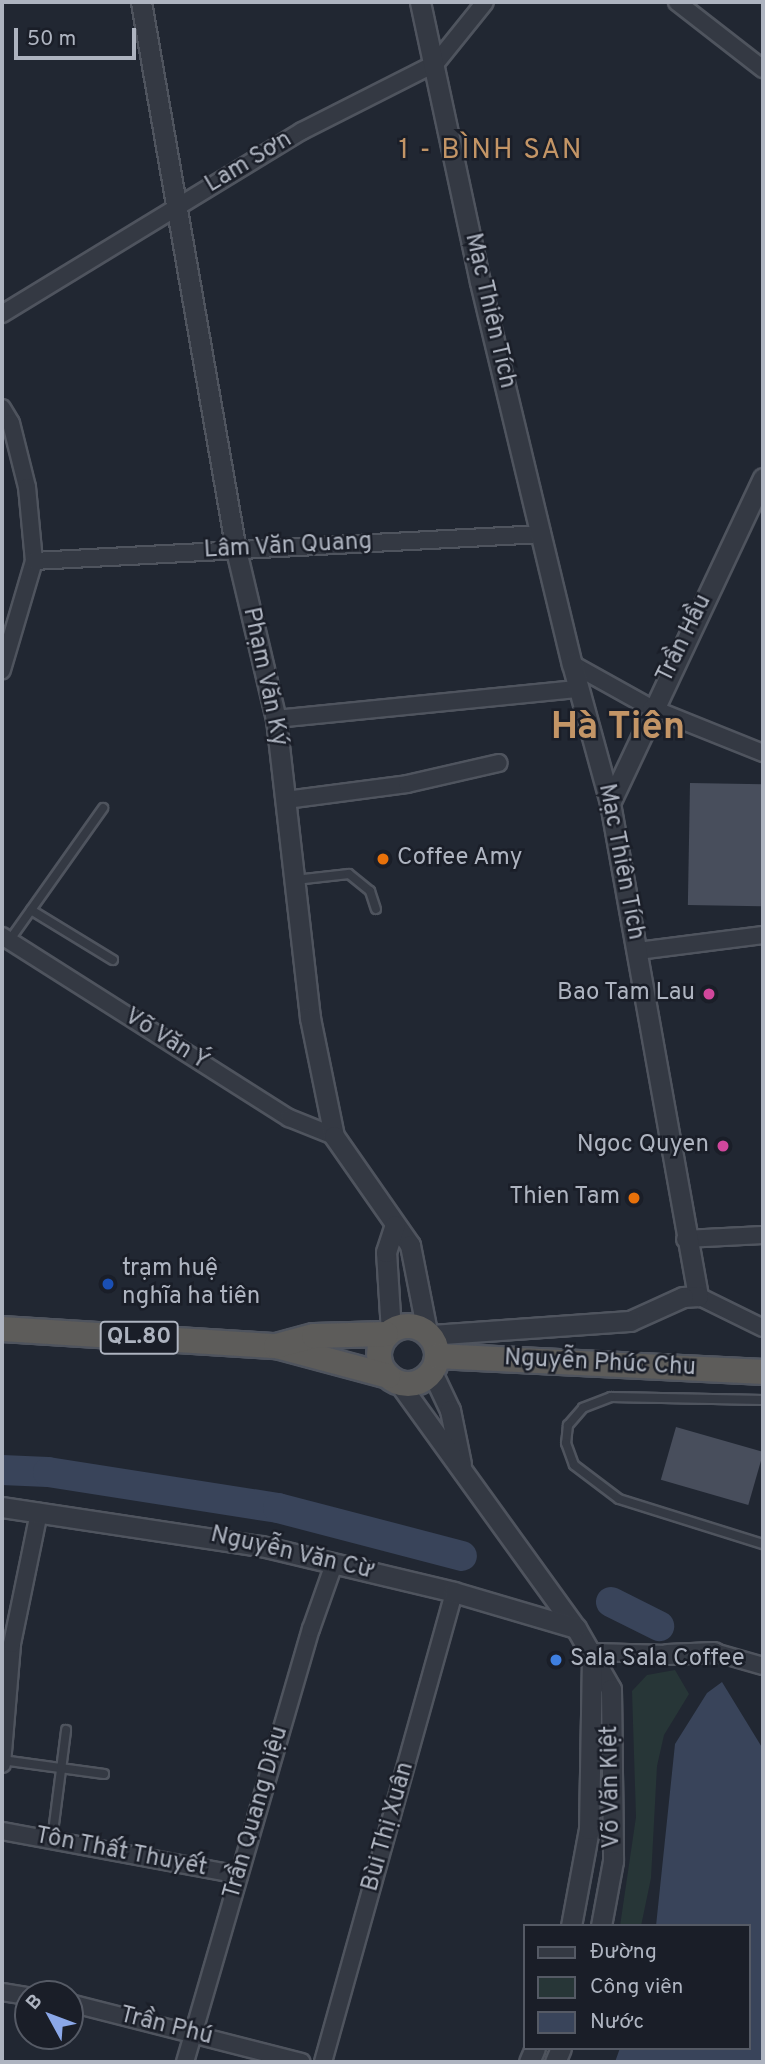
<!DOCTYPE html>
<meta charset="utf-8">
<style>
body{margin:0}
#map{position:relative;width:765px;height:2064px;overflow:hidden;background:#212732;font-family:Overpass,sans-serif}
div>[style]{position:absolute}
.green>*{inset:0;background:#273637}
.water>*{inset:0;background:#39445a}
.river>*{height:30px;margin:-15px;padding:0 15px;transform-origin:15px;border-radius:15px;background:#39445a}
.building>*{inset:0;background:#484e5c;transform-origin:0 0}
.roads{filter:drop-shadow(2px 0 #4f545e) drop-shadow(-2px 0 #4f545e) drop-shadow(0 2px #4f545e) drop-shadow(0 -2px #4f545e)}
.service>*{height:8px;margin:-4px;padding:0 4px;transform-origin:4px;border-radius:4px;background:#343943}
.minor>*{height:16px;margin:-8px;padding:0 8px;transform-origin:8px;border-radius:8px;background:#343943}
.tertiary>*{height:19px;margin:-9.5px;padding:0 9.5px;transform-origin:9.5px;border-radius:9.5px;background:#343943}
.trunk>*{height:24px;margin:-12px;padding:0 12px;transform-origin:12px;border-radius:12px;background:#5d5c5a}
.trunk>.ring{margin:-12px;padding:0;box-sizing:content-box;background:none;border:24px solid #5d5c5a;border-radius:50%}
.dots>*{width:19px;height:19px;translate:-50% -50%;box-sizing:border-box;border:4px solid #1a1e28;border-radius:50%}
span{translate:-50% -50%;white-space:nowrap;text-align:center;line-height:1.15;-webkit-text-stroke:5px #1a1e28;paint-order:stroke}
.shield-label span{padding:2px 5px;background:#1a1e28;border:2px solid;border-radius:5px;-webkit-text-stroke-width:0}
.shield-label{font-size:23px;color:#aeb4c0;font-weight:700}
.street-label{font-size:24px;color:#aeb4c0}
.poi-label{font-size:24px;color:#aeb4c0}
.left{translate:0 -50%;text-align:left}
.right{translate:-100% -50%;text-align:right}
.quarter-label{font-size:28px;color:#c39566;letter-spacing:2px}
.town-label{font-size:38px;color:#c39566;font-weight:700}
.frame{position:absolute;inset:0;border:4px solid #aeb4c0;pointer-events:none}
.legend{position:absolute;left:523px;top:1924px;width:228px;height:126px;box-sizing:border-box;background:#1a1e28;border:2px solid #555a65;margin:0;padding:9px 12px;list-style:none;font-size:21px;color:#aeb4c0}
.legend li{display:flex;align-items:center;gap:14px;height:35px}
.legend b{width:35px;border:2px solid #555a65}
.north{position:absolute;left:14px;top:1980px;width:70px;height:70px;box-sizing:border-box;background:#1a1e28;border:2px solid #555a65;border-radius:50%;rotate:311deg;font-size:19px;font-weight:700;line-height:28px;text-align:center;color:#aeb4c0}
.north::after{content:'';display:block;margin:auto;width:24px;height:32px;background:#8ba8e9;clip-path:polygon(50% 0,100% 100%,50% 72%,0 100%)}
.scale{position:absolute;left:14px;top:28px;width:122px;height:32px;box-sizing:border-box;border:4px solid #aeb4c0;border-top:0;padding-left:9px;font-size:21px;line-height:24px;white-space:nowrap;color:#aeb4c0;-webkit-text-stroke:5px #1a1e28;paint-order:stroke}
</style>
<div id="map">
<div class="green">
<i style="clip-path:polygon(675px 1670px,689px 1694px,664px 1735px,657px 1766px,651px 1878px,641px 1926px,620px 1926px,636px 1817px,632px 1691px,647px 1675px)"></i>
</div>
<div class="water">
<i style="clip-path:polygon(722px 1682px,763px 1749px,763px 2062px,615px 2062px,620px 2048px,749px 2048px,749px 1926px,656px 1926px,675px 1744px,707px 1693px)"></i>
</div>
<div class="river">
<i style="left:2px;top:1470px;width:46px;rotate:2.5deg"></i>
<i style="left:48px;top:1472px;width:233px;rotate:8.9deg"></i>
<i style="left:278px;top:1508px;width:190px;rotate:14.6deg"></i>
<i style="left:611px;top:1602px;width:54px;rotate:26.6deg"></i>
</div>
<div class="building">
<i style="left:690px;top:783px;width:73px;height:122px;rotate:1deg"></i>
<i style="left:676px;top:1427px;width:91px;height:55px;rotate:16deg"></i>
</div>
<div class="roads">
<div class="service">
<i style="left:295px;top:880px;width:54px;rotate:-6.3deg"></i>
<i style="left:349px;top:874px;width:27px;rotate:39deg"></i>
<i style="left:370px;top:891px;width:19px;rotate:72deg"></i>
<i style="left:31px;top:910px;width:96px;rotate:31.4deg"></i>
<i style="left:9px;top:941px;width:163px;rotate:-54.7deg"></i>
<i style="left:763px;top:1400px;width:152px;rotate:-178.9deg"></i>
<i style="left:611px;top:1397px;width:30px;rotate:159deg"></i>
<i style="left:583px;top:1408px;width:23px;rotate:131deg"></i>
<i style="left:568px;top:1425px;width:18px;rotate:96deg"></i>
<i style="left:566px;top:1443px;width:23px;rotate:70deg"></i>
<i style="left:574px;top:1465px;width:56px;rotate:37.1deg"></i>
<i style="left:619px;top:1499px;width:151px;rotate:17.4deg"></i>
<i style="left:2px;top:1760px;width:103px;rotate:7.8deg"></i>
<i style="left:52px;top:1840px;width:111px;rotate:-82.7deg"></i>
</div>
<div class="minor">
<i style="left:677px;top:2px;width:109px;rotate:37.9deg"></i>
<i style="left:2px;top:314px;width:351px;rotate:-31.4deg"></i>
<i style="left:302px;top:131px;width:150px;rotate:-26.9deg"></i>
<i style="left:436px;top:63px;width:78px;rotate:-51.2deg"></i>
<i style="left:2px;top:408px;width:17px;rotate:59deg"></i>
<i style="left:11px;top:423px;width:66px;rotate:76deg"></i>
<i style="left:27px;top:487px;width:74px;rotate:84.6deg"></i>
<i style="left:34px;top:561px;width:114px;rotate:106.4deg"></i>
<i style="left:34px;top:561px;width:509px;rotate:-3.04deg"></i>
<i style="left:572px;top:664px;width:90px;rotate:29.1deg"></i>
<i style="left:651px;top:708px;width:121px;rotate:21.9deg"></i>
<i style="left:276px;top:719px;width:304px;rotate:-5.7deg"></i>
<i style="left:286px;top:800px;width:122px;rotate:-7.5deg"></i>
<i style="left:407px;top:784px;width:94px;rotate:-12.9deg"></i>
<i style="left:2px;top:936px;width:340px;rotate:32.4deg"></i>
<i style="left:289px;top:1118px;width:48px;rotate:21.8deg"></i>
<i style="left:638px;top:951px;width:126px;rotate:-7.3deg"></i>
<i style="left:685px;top:1239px;width:78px;rotate:-2.9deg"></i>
<i style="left:698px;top:1296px;width:72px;rotate:26.2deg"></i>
<i style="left:592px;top:1652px;width:75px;rotate:1.5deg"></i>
<i style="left:714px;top:1652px;width:51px;rotate:15.9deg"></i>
<i style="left:2px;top:1764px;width:120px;rotate:-85.2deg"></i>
<i style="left:12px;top:1644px;width:135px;rotate:-78.4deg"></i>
<i style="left:2px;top:1831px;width:241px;rotate:10.5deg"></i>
<i style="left:2px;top:1992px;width:26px;rotate:9deg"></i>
<i style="left:70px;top:2003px;width:239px;rotate:14.3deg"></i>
<i style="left:185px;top:2062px;width:451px;rotate:-73.8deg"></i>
<i style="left:311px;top:1629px;width:69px;rotate:-70.5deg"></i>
<i style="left:323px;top:2062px;width:488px;rotate:-74.4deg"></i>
</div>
<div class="tertiary">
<i style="left:141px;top:2px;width:556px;rotate:80.17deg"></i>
<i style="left:236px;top:550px;width:174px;rotate:76.7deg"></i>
<i style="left:276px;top:719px;width:301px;rotate:83.5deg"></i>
<i style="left:310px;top:1018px;width:120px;rotate:78.5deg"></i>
<i style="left:334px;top:1136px;width:133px;rotate:55.1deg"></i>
<i style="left:410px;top:1245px;width:89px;rotate:78.9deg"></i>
<i style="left:420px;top:2px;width:286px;rotate:77.9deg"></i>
<i style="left:480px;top:282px;width:393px;rotate:76.5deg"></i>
<i style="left:572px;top:664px;width:144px;rotate:74.7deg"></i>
<i style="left:610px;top:803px;width:501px;rotate:79.88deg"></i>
<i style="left:698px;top:1296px;width:15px;rotate:176deg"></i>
<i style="left:683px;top:1297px;width:58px;rotate:155.6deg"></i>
<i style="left:630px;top:1321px;width:200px;rotate:176deg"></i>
<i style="left:610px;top:803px;width:359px;rotate:-64.8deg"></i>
<i style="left:391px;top:1331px;width:79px;rotate:-93.6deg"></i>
<i style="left:386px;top:1252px;width:28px;rotate:-72deg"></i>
<i style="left:432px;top:1372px;width:42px;rotate:64.7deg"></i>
<i style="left:450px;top:1410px;width:55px;rotate:78.5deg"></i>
<i style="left:399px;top:1383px;width:302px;rotate:54.2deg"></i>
<i style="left:576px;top:1628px;width:70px;rotate:60.2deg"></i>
<i style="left:611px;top:1689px;width:172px;rotate:89.3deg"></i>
<i style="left:613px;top:1861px;width:66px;rotate:100.5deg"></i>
<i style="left:2px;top:1507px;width:262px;rotate:8.6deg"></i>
<i style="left:261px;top:1546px;width:198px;rotate:13.4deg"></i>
<i style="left:454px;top:1592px;width:127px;rotate:16.4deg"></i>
<i style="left:667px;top:1654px;width:47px;rotate:-2.4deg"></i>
<i style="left:571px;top:1926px;width:99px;rotate:-79.5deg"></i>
<i style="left:589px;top:1829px;width:172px;rotate:-89deg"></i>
<i style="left:529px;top:2062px;width:15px;rotate:-67deg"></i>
<i style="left:555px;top:2062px;width:15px;rotate:-67deg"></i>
</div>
<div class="trunk">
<i class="ring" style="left:379px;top:1326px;width:34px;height:34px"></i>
<i style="left:2px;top:1329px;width:275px;rotate:3.6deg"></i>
<i style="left:276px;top:1346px;width:116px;rotate:15deg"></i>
<i style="left:276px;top:1346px;width:39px;rotate:-15deg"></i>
<i style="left:314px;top:1336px;width:72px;rotate:-1.6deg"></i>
<i style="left:438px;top:1356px;width:325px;rotate:2.8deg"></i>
</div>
</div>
<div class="dots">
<i style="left:383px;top:859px;background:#e8710a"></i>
<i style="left:709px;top:994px;background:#d1479c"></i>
<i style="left:723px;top:1146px;background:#d1479c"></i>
<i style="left:634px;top:1198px;background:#e8710a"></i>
<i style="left:108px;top:1284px;background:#1a4fb4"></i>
<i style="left:556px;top:1660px;background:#3f7fe0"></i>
</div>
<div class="shield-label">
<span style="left:139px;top:1338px">QL.80</span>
</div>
<div class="street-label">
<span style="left:249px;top:163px;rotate:-31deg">Lam Sơn</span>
<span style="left:489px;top:311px;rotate:77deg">Mạc Thiên Tích</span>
<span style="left:288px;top:547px;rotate:-3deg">Lâm Văn Quang</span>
<span style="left:685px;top:639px;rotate:-64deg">Trần Hầu</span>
<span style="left:264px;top:677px;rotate:78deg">Phạm Văn Ký</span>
<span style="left:620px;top:862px;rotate:79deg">Mạc Thiên Tích</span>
<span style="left:166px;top:1040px;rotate:32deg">Võ Văn Ý</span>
<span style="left:600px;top:1364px;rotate:3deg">Nguyễn Phúc Chu</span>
<span style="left:292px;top:1554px;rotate:13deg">Nguyễn Văn Cừ</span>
<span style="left:612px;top:1787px;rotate:-91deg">Võ Văn Kiệt</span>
<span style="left:257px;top:1813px;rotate:-74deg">Trần Quang Diệu</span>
<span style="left:389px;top:1827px;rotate:-74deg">Bùi Thị Xuân</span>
<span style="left:121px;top:1853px;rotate:11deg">Tôn Thất Thuyết</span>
<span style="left:166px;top:2027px;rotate:14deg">Trần Phú</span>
</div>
<div class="poi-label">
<span class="left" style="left:397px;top:859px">Coffee Amy</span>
<span class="right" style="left:695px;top:994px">Bao Tam Lau</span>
<span class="right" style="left:709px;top:1146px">Ngoc Quyen</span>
<span class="right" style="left:620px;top:1198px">Thien Tam</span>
<span class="left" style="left:122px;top:1284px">trạm huệ<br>nghĩa ha tiên</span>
<span class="left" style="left:570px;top:1660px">Sala Sala Coffee</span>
</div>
<div class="quarter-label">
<span style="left:491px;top:151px">1 - BÌNH SAN</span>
</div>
<div class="town-label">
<span style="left:618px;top:729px">Hà Tiên</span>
</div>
<div class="frame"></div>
<ul class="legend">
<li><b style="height:9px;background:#343943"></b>Đường</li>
<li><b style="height:19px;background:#273637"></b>Công viên</li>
<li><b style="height:19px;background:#39445a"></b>Nước</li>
</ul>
<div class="north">B</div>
<div class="scale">50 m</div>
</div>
